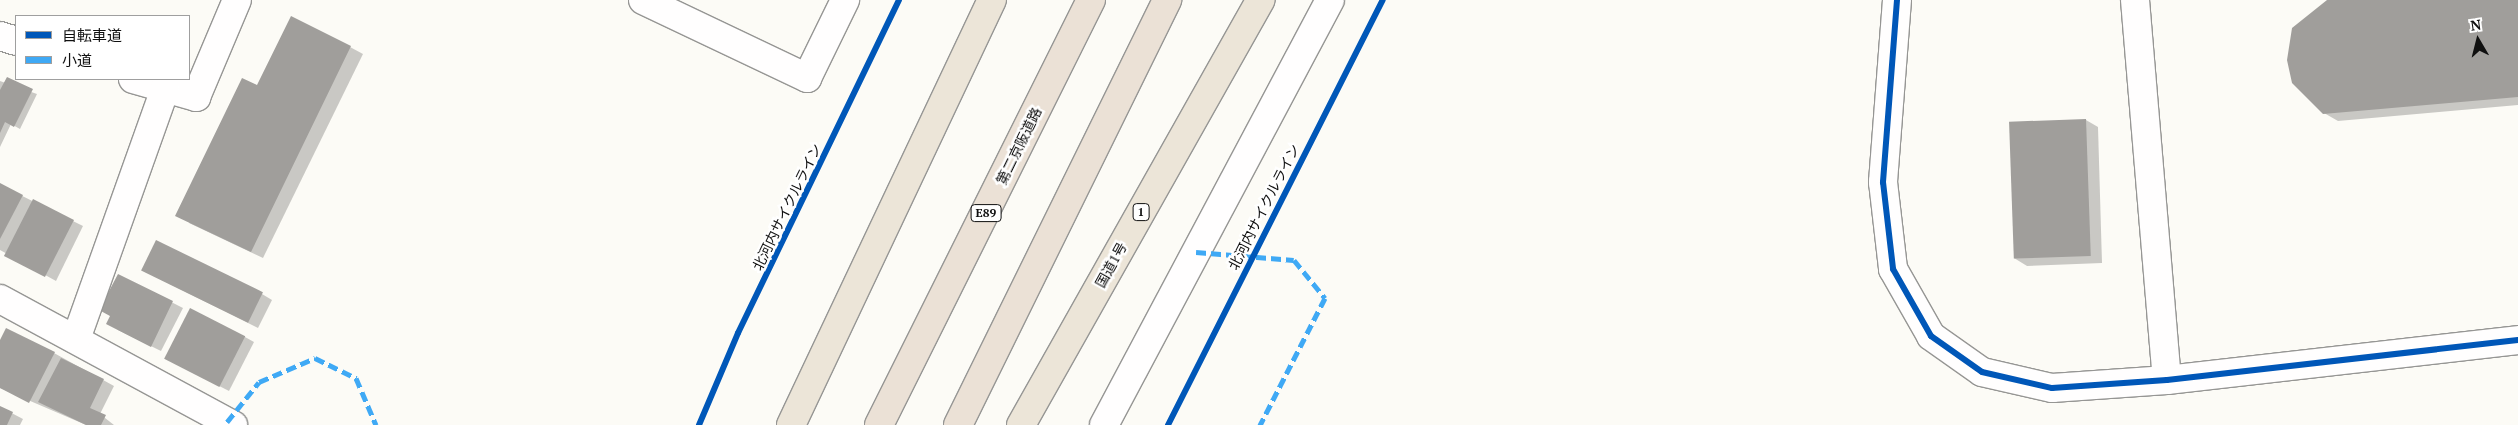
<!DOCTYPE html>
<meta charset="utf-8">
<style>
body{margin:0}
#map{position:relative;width:2518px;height:425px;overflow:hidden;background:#fcfbf6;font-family:"PT Serif","Noto Sans JP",serif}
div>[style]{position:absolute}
.shadow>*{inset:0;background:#0003}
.building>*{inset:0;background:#a09e9b;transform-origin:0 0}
.roads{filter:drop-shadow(1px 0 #969694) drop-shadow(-1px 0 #969694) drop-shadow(0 1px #969694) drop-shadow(0 -1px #969694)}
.minor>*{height:28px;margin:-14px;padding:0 14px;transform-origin:14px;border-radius:14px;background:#fffefe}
.tertiary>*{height:28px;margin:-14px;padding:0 14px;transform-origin:14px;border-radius:14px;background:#fffefe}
.trunk>*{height:28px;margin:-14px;padding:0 14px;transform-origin:14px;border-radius:14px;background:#ece5d8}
.motorway>*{height:28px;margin:-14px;padding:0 14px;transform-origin:14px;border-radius:14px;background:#ebe1d6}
.quiet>*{height:5px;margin-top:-2.5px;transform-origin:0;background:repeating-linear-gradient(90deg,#3fa9f5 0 10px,transparent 0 15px)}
.cycleway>*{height:6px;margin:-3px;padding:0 3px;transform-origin:3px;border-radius:3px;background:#0057b8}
span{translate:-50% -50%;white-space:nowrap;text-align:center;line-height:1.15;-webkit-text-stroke:5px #fff;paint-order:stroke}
.shield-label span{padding:1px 4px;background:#fff;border:1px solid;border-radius:4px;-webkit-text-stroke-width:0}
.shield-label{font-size:12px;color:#101010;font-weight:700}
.street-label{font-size:14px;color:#101010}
.legend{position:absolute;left:15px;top:15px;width:175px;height:65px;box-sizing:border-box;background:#fff;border:1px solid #9f9f9f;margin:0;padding:6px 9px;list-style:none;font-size:15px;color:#101010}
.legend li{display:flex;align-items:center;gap:10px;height:25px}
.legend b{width:25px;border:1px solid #9f9f9f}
.north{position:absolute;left:2453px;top:15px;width:50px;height:50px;-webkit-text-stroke:4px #fff;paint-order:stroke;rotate:352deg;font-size:14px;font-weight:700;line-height:20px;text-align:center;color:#101010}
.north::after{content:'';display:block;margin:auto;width:18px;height:22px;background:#101010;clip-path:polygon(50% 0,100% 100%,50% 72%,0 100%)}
</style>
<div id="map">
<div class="shadow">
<i style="clip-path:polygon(2330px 0,2518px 0,2518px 105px,2338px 121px,2324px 113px,2293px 28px)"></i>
<i style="clip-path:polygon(350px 47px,363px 54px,263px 258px,189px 223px,258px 87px)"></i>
<i style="clip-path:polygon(0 81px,37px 94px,20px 129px,11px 124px,0 147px)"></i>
<i style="clip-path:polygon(2086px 120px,2098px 127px,2102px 263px,2027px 266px,2014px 258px)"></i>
<i style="clip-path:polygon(0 185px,83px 226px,56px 281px,0 250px)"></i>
<i style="clip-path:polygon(118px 275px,183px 308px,161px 351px,118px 330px,111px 316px)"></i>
<i style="clip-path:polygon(152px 275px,262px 294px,272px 300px,258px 328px)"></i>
<i style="clip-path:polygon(245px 337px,254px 342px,229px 391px,176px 364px)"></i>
<i style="clip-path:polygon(0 343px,54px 353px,114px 386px,100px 414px,114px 425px,86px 425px,0 388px)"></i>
<i style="clip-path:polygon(0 407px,23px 419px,20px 425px,0 425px)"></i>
</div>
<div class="building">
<i style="clip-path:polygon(2327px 0,2518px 0,2518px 97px,2323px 114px,2292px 83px,2287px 60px,2292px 28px)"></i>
<i style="clip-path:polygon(291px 16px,351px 46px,251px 252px,175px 216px,242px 78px,257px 85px)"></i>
<i style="clip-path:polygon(7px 77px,33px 89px,14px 127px,5px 122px,0 133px,0 90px)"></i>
<i style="left:2086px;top:119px;width:137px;height:77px;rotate:88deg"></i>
<i style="clip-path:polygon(0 183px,23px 195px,0 239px)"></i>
<i style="left:33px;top:199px;width:46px;height:64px;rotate:27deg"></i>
<i style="left:156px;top:240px;width:119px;height:34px;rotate:26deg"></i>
<i style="clip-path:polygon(118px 274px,173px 301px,151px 347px,106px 324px,110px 316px,99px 310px)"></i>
<i style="left:190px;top:308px;width:62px;height:57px;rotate:27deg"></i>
<i style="clip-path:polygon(6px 328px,55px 352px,29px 403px,0 388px,0 340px)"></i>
<i style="clip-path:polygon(61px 358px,104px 379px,90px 408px,106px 415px,101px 425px,86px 425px,38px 402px)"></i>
<i style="clip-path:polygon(0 406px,13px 412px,7px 425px,0 425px)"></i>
</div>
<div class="roads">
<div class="minor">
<i style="left:643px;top:0;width:182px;rotate:25.4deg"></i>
<i style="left:807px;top:78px;width:87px;rotate:-64deg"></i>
<i style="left:2135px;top:0;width:381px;rotate:85.2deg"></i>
<i style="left:0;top:36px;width:17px;rotate:17deg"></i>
<i style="left:133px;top:79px;width:66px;rotate:15.9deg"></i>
<i style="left:196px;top:97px;width:105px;rotate:-67.1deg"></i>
<i style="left:0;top:299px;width:265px;rotate:28.4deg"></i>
<i style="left:76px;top:339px;width:265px;rotate:-70.4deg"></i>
<i style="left:1104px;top:425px;width:481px;rotate:-62deg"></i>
</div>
<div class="tertiary">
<i style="left:1897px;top:0;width:183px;rotate:94.4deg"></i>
<i style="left:1883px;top:182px;width:88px;rotate:83.4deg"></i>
<i style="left:1893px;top:269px;width:77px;rotate:60.4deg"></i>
<i style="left:1931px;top:336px;width:62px;rotate:35.2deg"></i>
<i style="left:1982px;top:372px;width:72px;rotate:12.9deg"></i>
<i style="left:2052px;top:388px;width:115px;rotate:-4deg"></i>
<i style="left:2167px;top:380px;width:353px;rotate:-6.5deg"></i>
</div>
<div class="trunk">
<i style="left:791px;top:425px;width:470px;rotate:-64.7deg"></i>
<i style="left:1021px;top:425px;width:488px;rotate:-60.6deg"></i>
</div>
<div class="motorway">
<i style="left:879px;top:425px;width:475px;rotate:-63.5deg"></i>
<i style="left:958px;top:425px;width:474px;rotate:-63.8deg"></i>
</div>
</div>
<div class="quiet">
<i style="left:1196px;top:252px;width:98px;rotate:4.7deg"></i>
<i style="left:1294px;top:260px;width:49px;rotate:50.8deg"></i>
<i style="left:1325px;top:298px;width:143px;rotate:117.1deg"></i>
<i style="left:227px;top:422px;width:51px;rotate:-51.3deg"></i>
<i style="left:259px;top:382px;width:61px;rotate:-23.2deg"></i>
<i style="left:315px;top:358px;width:46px;rotate:26deg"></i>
<i style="left:356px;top:378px;width:51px;rotate:66.9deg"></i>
</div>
<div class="cycleway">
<i style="left:1897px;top:0;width:183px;rotate:94.4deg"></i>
<i style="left:1883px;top:182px;width:88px;rotate:83.4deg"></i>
<i style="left:1893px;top:269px;width:77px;rotate:60.4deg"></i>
<i style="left:1931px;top:336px;width:62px;rotate:35.2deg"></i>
<i style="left:1982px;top:372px;width:72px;rotate:12.9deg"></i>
<i style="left:2052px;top:388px;width:115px;rotate:-4deg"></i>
<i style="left:2167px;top:380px;width:353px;rotate:-6.5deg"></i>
<i style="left:699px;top:425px;width:100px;rotate:-67deg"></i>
<i style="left:738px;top:333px;width:370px;rotate:-64.2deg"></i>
<i style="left:1168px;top:425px;width:476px;rotate:-63.2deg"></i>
</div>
<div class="shield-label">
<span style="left:1141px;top:212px">1</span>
<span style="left:986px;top:213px">E89</span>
</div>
<div class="street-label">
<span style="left:1019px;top:146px;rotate:-64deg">第二京阪道路</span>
<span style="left:787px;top:207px;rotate:-64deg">北河内サイクルライン</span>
<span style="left:1264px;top:207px;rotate:-63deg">北河内サイクルライン</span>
<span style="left:1111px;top:265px;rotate:-61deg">国道1号</span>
</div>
<ul class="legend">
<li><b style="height:6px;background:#0057b8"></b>自転車道</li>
<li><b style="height:6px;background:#3fa9f5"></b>小道</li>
</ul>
<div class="north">N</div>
</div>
